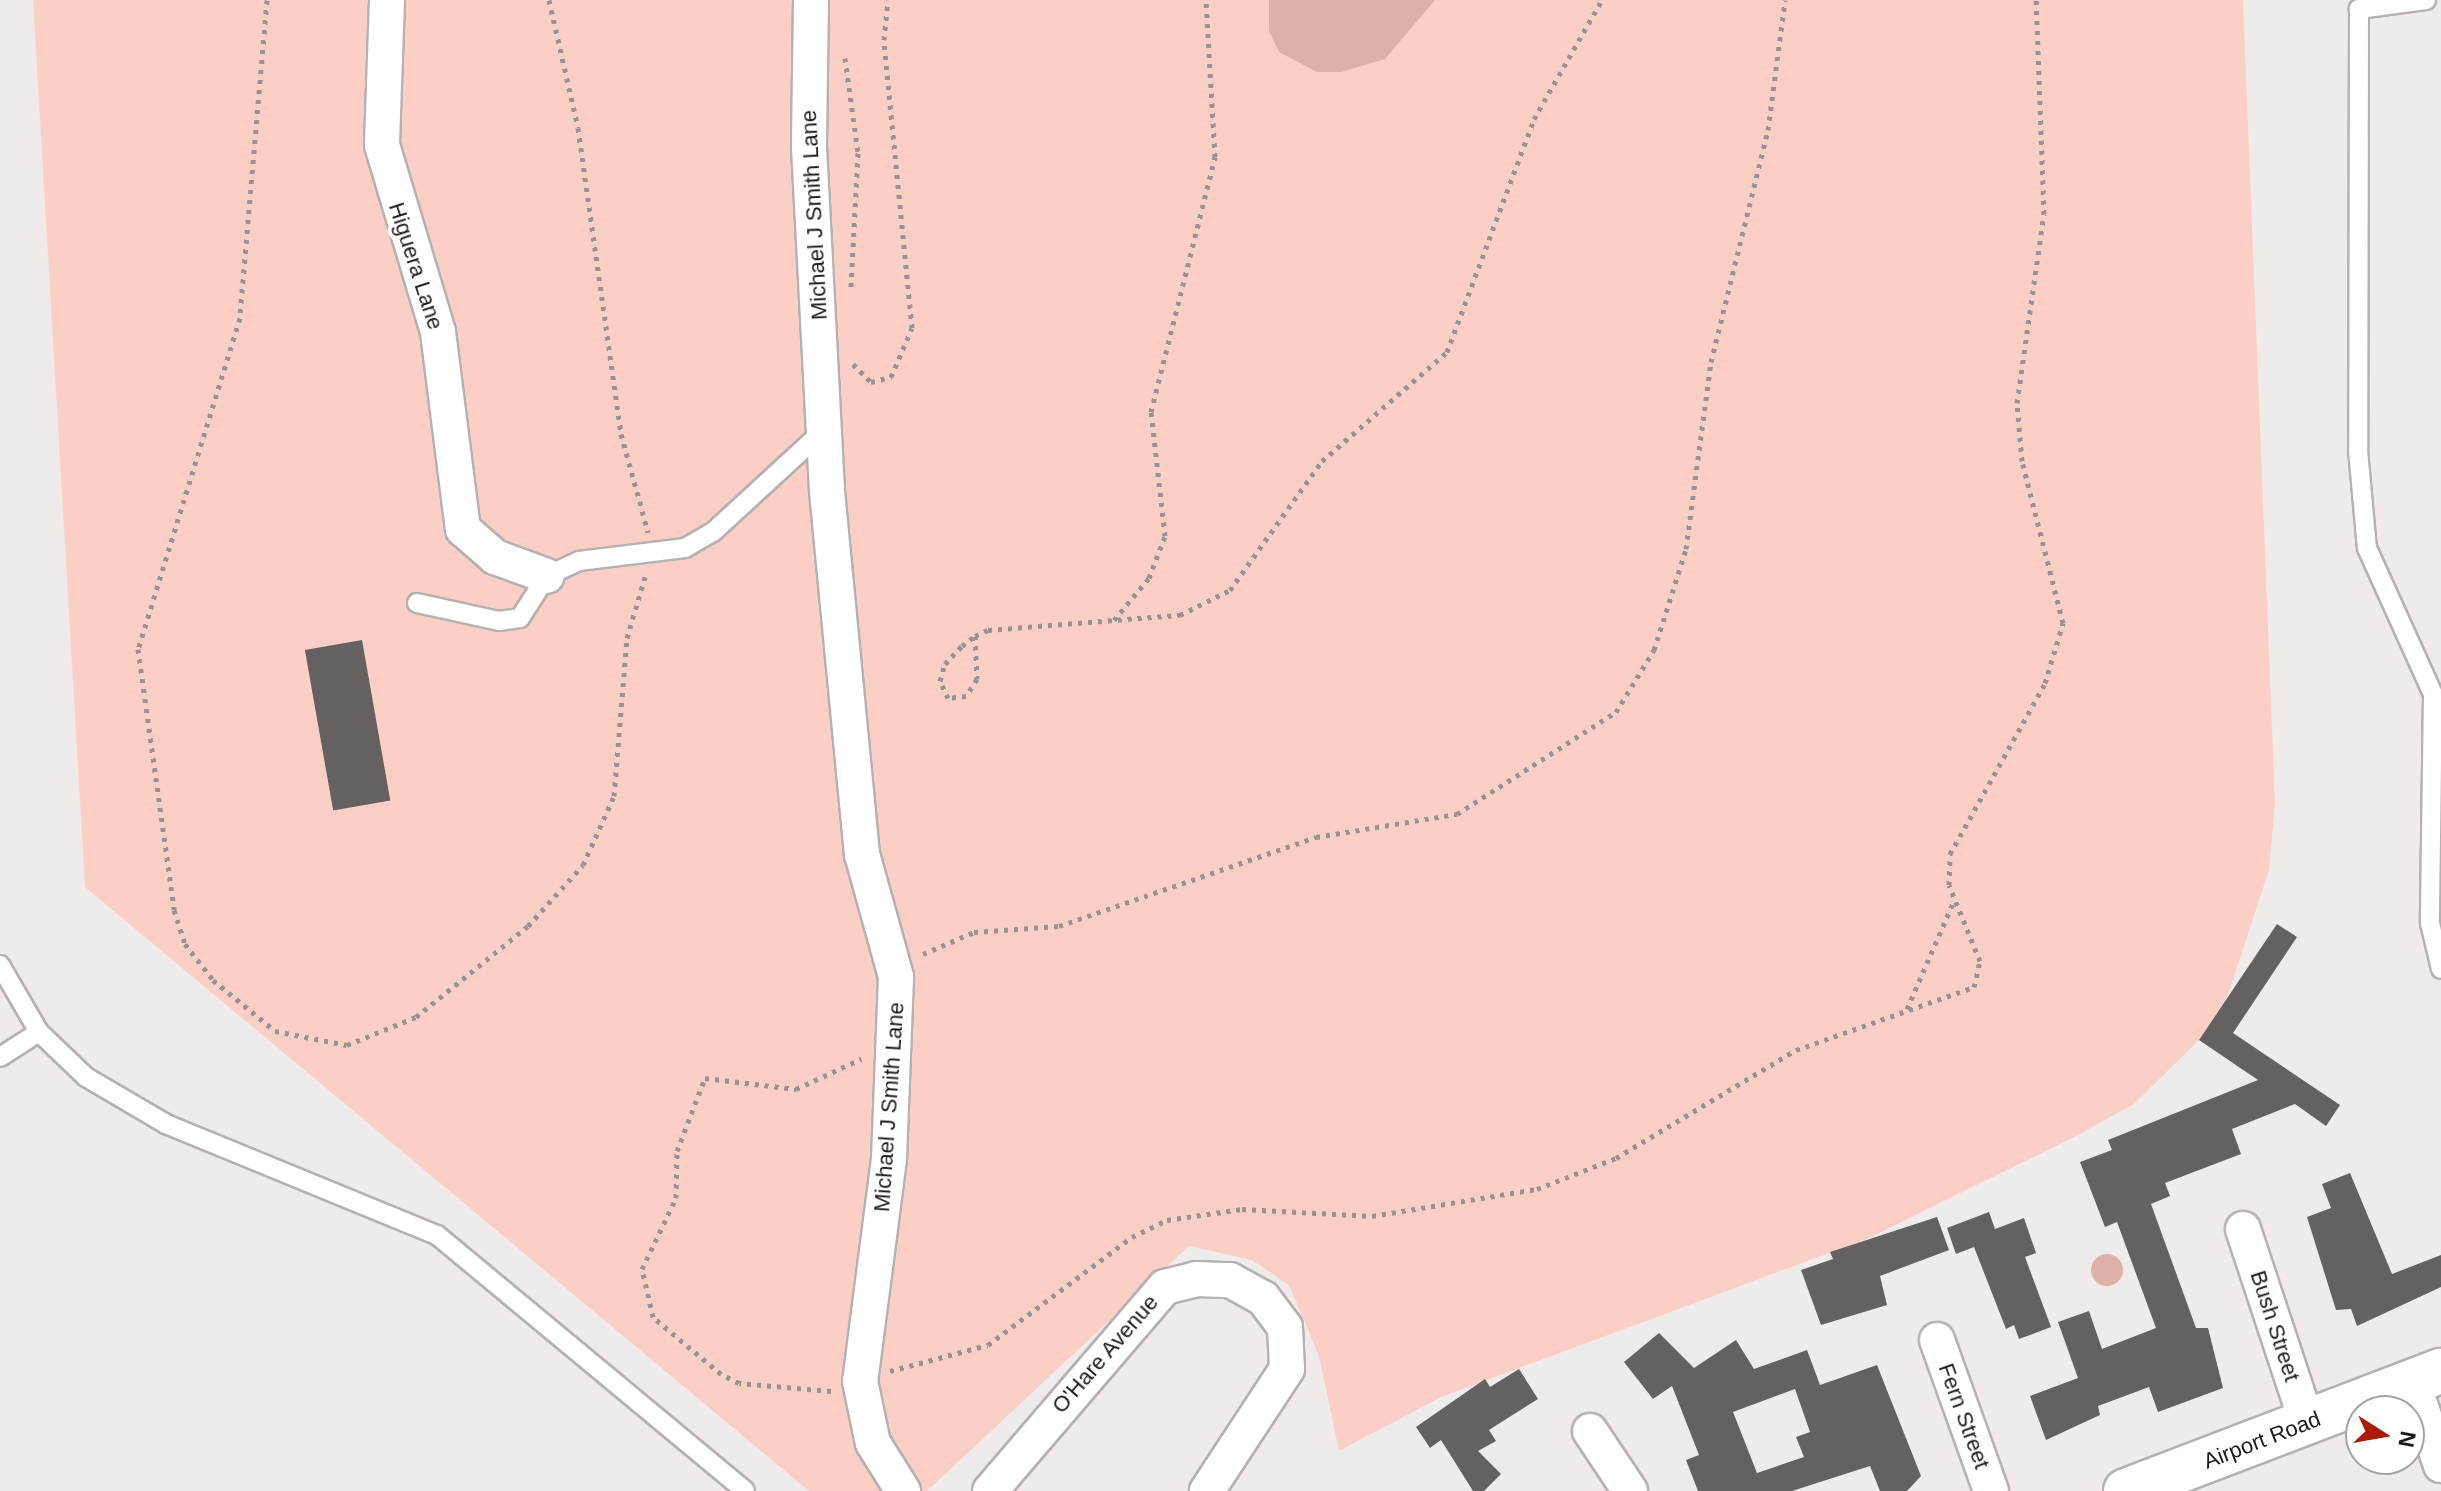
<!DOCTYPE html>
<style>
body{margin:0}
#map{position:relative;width:2441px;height:1491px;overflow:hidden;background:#efebea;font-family:Helvetica,sans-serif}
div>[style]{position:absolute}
.green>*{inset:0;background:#fbcfc6}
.water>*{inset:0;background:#deb0a7}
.round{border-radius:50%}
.building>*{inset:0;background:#656161;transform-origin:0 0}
.path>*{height:5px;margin-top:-2.5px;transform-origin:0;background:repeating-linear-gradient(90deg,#969392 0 4px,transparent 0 10px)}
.roads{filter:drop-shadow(2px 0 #b5b1b0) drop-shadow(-2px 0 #b5b1b0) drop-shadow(0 2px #b5b1b0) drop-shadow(0 -2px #b5b1b0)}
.lane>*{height:18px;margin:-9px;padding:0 9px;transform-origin:9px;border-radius:9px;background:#fff}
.street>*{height:34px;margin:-17px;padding:0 17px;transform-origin:17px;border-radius:17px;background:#fff}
.secondary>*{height:44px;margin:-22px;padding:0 22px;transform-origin:22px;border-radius:22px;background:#fff}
span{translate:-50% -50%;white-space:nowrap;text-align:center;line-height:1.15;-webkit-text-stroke:8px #fff;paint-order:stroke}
.street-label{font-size:22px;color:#1b1a19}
.north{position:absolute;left:2345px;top:1395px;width:80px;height:80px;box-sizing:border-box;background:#fff;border:2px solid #a4a3a3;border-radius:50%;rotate:101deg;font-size:22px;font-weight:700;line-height:32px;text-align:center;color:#1b1a19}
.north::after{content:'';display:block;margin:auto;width:28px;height:36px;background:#aa1a05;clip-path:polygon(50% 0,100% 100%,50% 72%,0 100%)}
</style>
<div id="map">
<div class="green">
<i style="clip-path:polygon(33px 0,2243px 0,2275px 803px,2269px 870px,2228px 995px,2199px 1040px,2134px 1104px,2078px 1135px,1867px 1239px,1441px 1397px,1339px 1451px,1319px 1356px,1289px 1285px,1252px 1260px,1189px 1246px,927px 1491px,809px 1491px,85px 887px)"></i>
</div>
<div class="water">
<i style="clip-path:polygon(1269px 0,1435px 0,1385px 59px,1341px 72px,1317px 72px,1279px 52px,1269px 31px)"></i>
<i class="round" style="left:2091px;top:1254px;width:32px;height:32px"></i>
</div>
<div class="building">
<i style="left:362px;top:640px;width:163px;height:58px;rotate:80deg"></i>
<i style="clip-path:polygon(2277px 924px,2297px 937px,2233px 1033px,2340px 1105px,2326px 1126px,2295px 1104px,2232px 1129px,2241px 1154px,2165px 1183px,2170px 1196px,2151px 1204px,2196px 1328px,2208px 1328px,2223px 1388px,2158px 1412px,2149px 1387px,2098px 1406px,2100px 1415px,2046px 1440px,2030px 1396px,2078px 1378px,2058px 1322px,2089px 1311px,2102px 1349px,2156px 1328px,2117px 1222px,2105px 1227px,2080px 1162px,2112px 1150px,2108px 1140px,2258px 1080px,2199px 1040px)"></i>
<i style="clip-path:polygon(2350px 1173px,2392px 1274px,2441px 1255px,2441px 1287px,2357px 1326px,2351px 1309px,2336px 1310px,2307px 1217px,2331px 1208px,2322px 1184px)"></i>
<i style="clip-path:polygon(1989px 1212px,1995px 1229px,2024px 1218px,2036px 1253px,2025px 1257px,2051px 1327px,2019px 1339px,2014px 1325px,2006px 1329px,1974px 1247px,1956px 1254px,1947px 1228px)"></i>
<i style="clip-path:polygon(1937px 1217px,1949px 1250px,1880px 1276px,1887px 1305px,1821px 1325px,1801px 1270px,1833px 1259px,1830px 1252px)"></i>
<i style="clip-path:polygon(evenodd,1659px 1333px,1694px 1368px,1736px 1340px,1754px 1369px,1807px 1350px,1820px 1385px,1877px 1365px,1921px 1476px,1907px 1491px,1880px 1491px,1870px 1466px,1792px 1491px,1698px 1491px,1686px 1460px,1699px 1455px,1672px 1386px,1653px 1399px,1624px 1362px,1659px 1333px,1795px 1389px,1810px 1432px,1796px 1437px,1804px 1457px,1757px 1473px,1733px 1412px,1795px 1389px)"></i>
<i style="clip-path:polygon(1519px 1369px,1538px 1399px,1489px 1430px,1496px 1441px,1478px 1451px,1501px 1474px,1484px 1491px,1473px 1491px,1441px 1440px,1430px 1448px,1416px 1427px,1485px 1379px,1490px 1387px)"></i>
</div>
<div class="path">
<i style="left:267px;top:0;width:319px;rotate:94.9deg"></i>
<i style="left:240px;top:318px;width:346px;rotate:107.1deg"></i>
<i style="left:138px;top:649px;width:263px;rotate:82.1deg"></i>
<i style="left:174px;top:910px;width:36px;rotate:72deg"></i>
<i style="left:185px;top:944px;width:46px;rotate:52.1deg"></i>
<i style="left:213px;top:980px;width:80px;rotate:39.4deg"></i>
<i style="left:275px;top:1031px;width:73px;rotate:11deg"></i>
<i style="left:347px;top:1045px;width:74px;rotate:-22.1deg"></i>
<i style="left:416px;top:1017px;width:144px;rotate:-39.1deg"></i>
<i style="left:528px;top:926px;width:82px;rotate:-48deg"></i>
<i style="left:583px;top:865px;width:76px;rotate:-65.8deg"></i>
<i style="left:614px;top:796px;width:159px;rotate:-85.3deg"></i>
<i style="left:627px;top:638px;width:64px;rotate:-73.6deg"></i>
<i style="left:549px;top:0;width:131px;rotate:77.2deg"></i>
<i style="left:578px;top:128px;width:309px;rotate:82deg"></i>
<i style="left:621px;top:434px;width:102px;rotate:74.6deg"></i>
<i style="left:845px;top:58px;width:96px;rotate:82.2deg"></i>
<i style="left:858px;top:153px;width:134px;rotate:93deg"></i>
<i style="left:853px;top:364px;width:25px;rotate:45deg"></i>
<i style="left:871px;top:382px;width:21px;rotate:-14deg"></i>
<i style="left:891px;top:377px;width:53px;rotate:-66.8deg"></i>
<i style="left:912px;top:328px;width:289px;rotate:-95.6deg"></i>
<i style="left:884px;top:40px;width:40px;rotate:-84.3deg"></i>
<i style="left:1114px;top:620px;width:55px;rotate:-50.2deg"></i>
<i style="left:1149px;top:578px;width:45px;rotate:-69.1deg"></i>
<i style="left:1165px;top:536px;width:125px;rotate:-96.4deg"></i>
<i style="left:1151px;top:412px;width:263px;rotate:-75.9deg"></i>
<i style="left:1215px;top:157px;width:157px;rotate:-93.3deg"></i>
<i style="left:975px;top:636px;width:43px;rotate:87.3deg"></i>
<i style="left:977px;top:679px;width:20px;rotate:123deg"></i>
<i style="left:966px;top:696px;width:18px;rotate:174deg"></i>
<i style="left:948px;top:698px;width:19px;rotate:-115deg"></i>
<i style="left:940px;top:681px;width:18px;rotate:-74deg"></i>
<i style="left:945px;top:664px;width:25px;rotate:-47deg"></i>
<i style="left:962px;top:646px;width:16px;rotate:-38deg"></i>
<i style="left:975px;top:636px;width:14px;rotate:-25deg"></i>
<i style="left:988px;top:630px;width:193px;rotate:-4.5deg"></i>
<i style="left:1180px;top:615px;width:56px;rotate:-26.6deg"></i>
<i style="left:1230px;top:590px;width:158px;rotate:-54.5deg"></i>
<i style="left:1322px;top:461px;width:166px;rotate:-41.1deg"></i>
<i style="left:1447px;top:352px;width:249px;rotate:-69.5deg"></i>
<i style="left:1534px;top:119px;width:137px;rotate:-60.3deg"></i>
<i style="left:923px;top:954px;width:56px;rotate:-23.3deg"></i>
<i style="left:974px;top:932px;width:85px;rotate:-4deg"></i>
<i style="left:1059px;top:926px;width:272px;rotate:-19.1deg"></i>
<i style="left:1316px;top:837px;width:143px;rotate:-9.3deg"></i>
<i style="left:1457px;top:814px;width:189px;rotate:-32.7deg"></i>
<i style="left:1616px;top:712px;width:73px;rotate:-58.5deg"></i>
<i style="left:1654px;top:650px;width:106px;rotate:-72.4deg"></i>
<i style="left:1686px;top:549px;width:189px;rotate:-82.4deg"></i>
<i style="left:1711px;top:362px;width:239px;rotate:-76.2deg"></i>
<i style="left:1768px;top:130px;width:131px;rotate:-82.5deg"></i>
<i style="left:1907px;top:1009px;width:118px;rotate:-66.5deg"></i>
<i style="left:890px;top:1371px;width:101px;rotate:-14.9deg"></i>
<i style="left:988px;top:1345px;width:180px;rotate:-36.9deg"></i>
<i style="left:1132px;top:1237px;width:39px;rotate:-26deg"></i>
<i style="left:1167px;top:1220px;width:76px;rotate:-8.3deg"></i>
<i style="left:1242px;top:1209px;width:130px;rotate:3.1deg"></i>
<i style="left:1372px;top:1216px;width:167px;rotate:-9.3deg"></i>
<i style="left:1537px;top:1189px;width:85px;rotate:-21.4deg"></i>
<i style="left:1616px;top:1158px;width:210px;rotate:-31deg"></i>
<i style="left:1796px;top:1050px;width:189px;rotate:-19.5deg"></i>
<i style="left:1974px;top:987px;width:27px;rotate:-77deg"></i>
<i style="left:1980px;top:961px;width:82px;rotate:-112.2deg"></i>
<i style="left:1949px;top:885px;width:31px;rotate:-88deg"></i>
<i style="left:1950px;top:854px;width:196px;rotate:-60.9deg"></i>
<i style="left:2045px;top:683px;width:63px;rotate:-73.3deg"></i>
<i style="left:2063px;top:623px;width:167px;rotate:-104.2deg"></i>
<i style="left:2022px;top:461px;width:58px;rotate:-94.9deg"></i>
<i style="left:2017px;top:403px;width:191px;rotate:-81.9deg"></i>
<i style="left:2044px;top:214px;width:214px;rotate:-92.1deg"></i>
<i style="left:831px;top:1391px;width:92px;rotate:-175deg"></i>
<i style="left:739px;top:1383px;width:20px;rotate:-153deg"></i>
<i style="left:721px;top:1374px;width:89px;rotate:-140deg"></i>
<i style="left:653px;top:1317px;width:49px;rotate:-102.9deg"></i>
<i style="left:642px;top:1269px;width:79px;rotate:-64.4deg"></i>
<i style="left:676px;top:1198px;width:47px;rotate:-88.8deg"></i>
<i style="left:677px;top:1151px;width:78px;rotate:-69deg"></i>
<i style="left:705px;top:1078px;width:92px;rotate:6.9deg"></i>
<i style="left:796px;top:1089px;width:72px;rotate:-24.8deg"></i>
</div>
<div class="roads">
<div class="lane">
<i style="left:2426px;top:0;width:68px;rotate:172.3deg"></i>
<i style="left:2359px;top:9px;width:441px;rotate:90.1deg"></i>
<i style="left:2358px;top:450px;width:98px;rotate:84.8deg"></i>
<i style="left:2367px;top:548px;width:160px;rotate:65.7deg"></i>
<i style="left:2433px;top:694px;width:229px;rotate:90.8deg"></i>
<i style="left:2430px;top:923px;width:47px;rotate:76.6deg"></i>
<i style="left:417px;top:603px;width:84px;rotate:12.4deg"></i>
<i style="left:499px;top:621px;width:21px;rotate:-8deg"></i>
<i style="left:520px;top:618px;width:50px;rotate:-57.3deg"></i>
<i style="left:547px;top:576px;width:35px;rotate:-25deg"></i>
<i style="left:579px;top:561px;width:107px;rotate:-7deg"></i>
<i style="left:685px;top:548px;width:32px;rotate:-30deg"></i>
<i style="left:713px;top:532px;width:149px;rotate:-42.6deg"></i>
<i style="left:0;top:965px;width:78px;rotate:59.8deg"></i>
<i style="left:39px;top:1032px;width:46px;rotate:147.3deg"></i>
<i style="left:39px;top:1032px;width:65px;rotate:43.8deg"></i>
<i style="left:86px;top:1077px;width:93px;rotate:30.4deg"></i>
<i style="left:166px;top:1124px;width:293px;rotate:22.3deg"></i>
<i style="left:437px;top:1235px;width:400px;rotate:39.7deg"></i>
</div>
<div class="street">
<i style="left:387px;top:0;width:145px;rotate:92deg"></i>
<i style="left:382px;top:145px;width:195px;rotate:73.3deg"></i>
<i style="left:438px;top:332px;width:199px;rotate:82.8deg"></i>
<i style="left:463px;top:529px;width:43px;rotate:41.2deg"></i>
<i style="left:495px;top:557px;width:55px;rotate:20.1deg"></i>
<i style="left:811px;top:0;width:147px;rotate:90.8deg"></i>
<i style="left:809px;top:147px;width:344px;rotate:87deg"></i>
<i style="left:827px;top:491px;width:365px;rotate:84.5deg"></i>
<i style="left:862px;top:854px;width:128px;rotate:74.5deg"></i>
<i style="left:896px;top:977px;width:182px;rotate:92.2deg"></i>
<i style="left:889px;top:1159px;width:224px;rotate:97.4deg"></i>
<i style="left:860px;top:1381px;width:63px;rotate:78.2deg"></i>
<i style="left:873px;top:1443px;width:57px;rotate:58deg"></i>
<i style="left:2243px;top:1229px;width:204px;rotate:71.7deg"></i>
<i style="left:1937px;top:1340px;width:160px;rotate:70.3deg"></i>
<i style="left:2412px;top:1381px;width:89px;rotate:71deg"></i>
<i style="left:1590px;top:1431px;width:72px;rotate:56.3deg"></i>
<i style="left:990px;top:1491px;width:269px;rotate:-49.4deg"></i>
<i style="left:1165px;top:1287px;width:32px;rotate:-14deg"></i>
<i style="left:1196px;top:1279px;width:34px;rotate:2deg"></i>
<i style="left:1230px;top:1280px;width:38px;rotate:29deg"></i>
<i style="left:1263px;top:1298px;width:36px;rotate:53deg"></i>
<i style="left:1285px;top:1327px;width:42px;rotate:87.3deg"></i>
<i style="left:1287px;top:1369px;width:146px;rotate:123.3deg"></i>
</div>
<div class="secondary">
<i style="left:2126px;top:1491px;width:337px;rotate:-20.9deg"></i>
</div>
</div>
<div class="street-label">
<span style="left:814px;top:215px;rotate:-93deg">Michael J Smith Lane</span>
<span style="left:416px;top:266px;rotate:72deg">Higuera Lane</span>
<span style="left:889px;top:1107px;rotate:-86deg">Michael J Smith Lane</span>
<span style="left:2275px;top:1326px;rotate:72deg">Bush Street</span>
<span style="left:1105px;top:1354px;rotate:-49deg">O'Hare Avenue</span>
<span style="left:1964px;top:1416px;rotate:70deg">Fern Street</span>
<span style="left:2262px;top:1440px;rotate:-21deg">Airport Road</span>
</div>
<div class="north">N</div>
</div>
